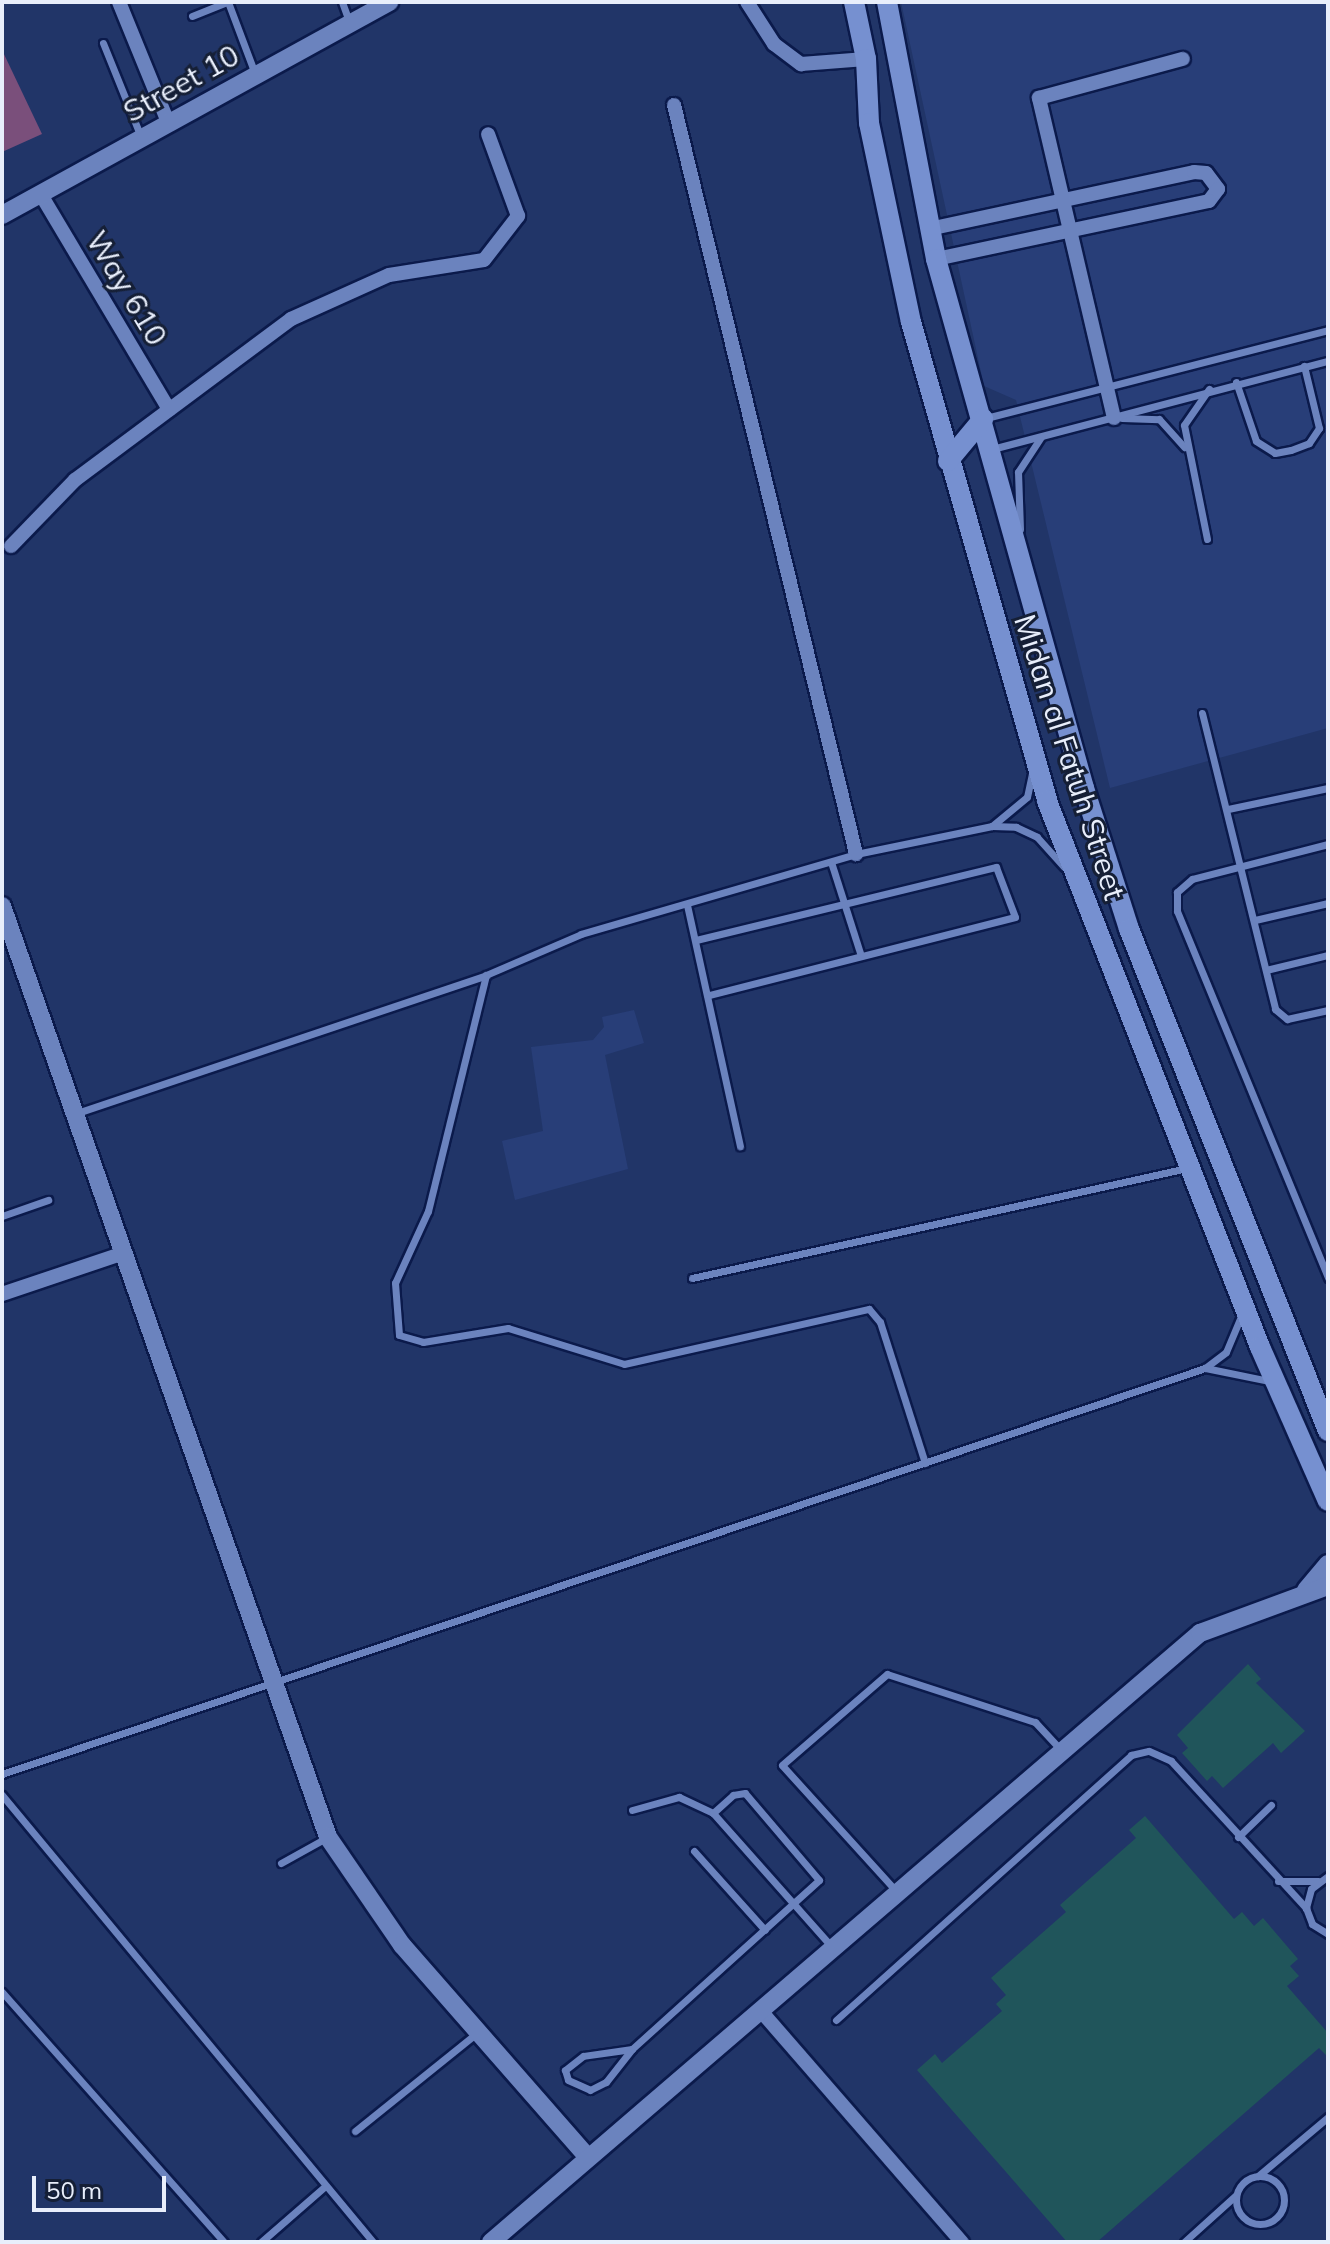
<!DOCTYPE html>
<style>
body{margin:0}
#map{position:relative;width:1330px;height:2244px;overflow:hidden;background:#213568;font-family:Mulish,sans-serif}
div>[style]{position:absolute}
.built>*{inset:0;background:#283e78}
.green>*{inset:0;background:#7a4f7b}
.building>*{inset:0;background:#20555b}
.roads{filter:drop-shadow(2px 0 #0b1a4b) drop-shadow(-2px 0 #0b1a4b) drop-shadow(0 2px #0b1a4b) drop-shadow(0 -2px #0b1a4b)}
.service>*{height:7px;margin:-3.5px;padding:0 3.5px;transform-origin:3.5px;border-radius:3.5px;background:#6b83be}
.service>.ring{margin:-3.5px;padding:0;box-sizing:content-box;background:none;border:7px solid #6b83be;border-radius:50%}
.minor>*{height:14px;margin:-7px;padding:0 7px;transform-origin:7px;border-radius:7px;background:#6b83be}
.tertiary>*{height:18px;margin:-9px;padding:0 9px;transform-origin:9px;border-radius:9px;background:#6b83be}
.secondary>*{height:20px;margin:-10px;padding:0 10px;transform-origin:10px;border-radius:10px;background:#7690d0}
span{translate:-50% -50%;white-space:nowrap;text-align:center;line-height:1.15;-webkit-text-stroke:6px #151f36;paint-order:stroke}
.street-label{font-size:30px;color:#e8eefb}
.frame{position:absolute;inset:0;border:4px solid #e8eefb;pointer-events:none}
.scale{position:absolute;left:32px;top:2176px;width:134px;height:36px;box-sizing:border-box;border:4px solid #e8eefb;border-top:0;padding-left:10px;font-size:24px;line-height:28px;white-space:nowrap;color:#e8eefb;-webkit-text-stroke:6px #151f36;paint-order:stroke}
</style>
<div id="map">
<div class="built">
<i style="clip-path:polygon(901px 2px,1328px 2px,1328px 728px,1110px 788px,1016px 400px,984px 386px)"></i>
<i style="clip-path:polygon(634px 1010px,644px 1043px,605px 1055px,628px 1169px,515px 1200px,502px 1141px,543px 1131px,531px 1047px,593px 1040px,604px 1027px,602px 1017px)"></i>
</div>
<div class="green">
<i style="clip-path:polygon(2px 50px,42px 134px,2px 152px)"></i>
</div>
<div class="building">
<i style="clip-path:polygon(1248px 1664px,1261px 1679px,1256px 1683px,1305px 1731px,1281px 1753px,1273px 1743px,1223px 1788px,1212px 1776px,1207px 1781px,1182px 1753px,1188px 1748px,1177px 1735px)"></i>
<i style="clip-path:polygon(1145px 1816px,1234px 1919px,1242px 1912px,1254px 1926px,1263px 1918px,1298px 1959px,1290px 1966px,1299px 1976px,1287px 1986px,1328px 2033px,1328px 2057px,1319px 2048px,1097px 2242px,1067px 2242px,917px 2070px,935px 2054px,942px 2063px,1002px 2011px,996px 2004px,1006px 1995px,991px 1978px,1066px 1912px,1060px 1905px,1136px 1838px,1129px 1830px)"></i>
</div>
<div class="roads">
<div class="service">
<i style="left:228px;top:2px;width:77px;rotate:69.4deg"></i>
<i style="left:342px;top:2px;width:20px;rotate:70deg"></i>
<i style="left:192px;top:16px;width:37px;rotate:-22deg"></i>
<i style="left:103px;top:43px;width:101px;rotate:68deg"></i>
<i style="left:1236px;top:382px;width:62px;rotate:71.3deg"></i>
<i style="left:1256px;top:441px;width:22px;rotate:32deg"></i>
<i style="left:1275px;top:453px;width:16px;rotate:-11deg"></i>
<i style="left:1291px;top:450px;width:19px;rotate:-21deg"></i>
<i style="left:1309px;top:443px;width:18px;rotate:-56deg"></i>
<i style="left:1319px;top:428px;width:64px;rotate:-103.6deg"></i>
<i style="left:986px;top:418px;width:353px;rotate:-14.4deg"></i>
<i style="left:1122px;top:418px;width:37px;rotate:2deg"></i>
<i style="left:1159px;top:419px;width:38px;rotate:48deg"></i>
<i style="left:992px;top:449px;width:347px;rotate:-14.7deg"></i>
<i style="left:1020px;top:529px;width:57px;rotate:-92deg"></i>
<i style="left:1018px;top:472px;width:42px;rotate:-56.7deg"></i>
<i style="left:1207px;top:539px;width:116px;rotate:-101.4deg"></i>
<i style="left:1184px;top:425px;width:44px;rotate:-55.2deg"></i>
<i style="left:1202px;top:713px;width:305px;rotate:76.1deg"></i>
<i style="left:1275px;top:1009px;width:16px;rotate:40deg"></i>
<i style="left:1287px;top:1019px;width:42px;rotate:-12.4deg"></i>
<i style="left:1228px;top:809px;width:102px;rotate:-11.9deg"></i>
<i style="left:992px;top:826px;width:45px;rotate:-39.6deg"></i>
<i style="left:1027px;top:797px;width:25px;rotate:-78deg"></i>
<i style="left:1328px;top:844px;width:140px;rotate:165.6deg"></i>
<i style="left:1192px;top:879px;width:20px;rotate:139deg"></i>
<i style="left:1177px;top:892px;width:19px;rotate:90deg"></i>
<i style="left:1177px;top:911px;width:397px;rotate:67.6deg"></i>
<i style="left:831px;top:862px;width:96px;rotate:72.3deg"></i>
<i style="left:687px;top:905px;width:247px;rotate:77.6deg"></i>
<i style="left:1255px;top:920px;width:75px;rotate:-13.1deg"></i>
<i style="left:696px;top:940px;width:309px;rotate:-13.7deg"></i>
<i style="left:996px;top:867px;width:53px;rotate:69.2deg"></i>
<i style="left:1015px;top:917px;width:317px;rotate:165.7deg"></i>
<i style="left:1266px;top:970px;width:64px;rotate:-13.6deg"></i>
<i style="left:486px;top:975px;width:243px;rotate:103.8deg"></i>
<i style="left:428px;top:1211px;width:79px;rotate:114.6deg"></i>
<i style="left:395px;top:1283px;width:52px;rotate:85.6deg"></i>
<i style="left:399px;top:1335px;width:25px;rotate:16deg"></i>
<i style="left:423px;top:1342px;width:86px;rotate:-9.4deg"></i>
<i style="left:508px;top:1328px;width:121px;rotate:17.2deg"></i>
<i style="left:624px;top:1364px;width:251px;rotate:-12.7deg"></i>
<i style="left:869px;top:1309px;width:17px;rotate:50deg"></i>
<i style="left:880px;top:1322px;width:148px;rotate:72.3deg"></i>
<i style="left:77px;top:1113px;width:432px;rotate:-18.6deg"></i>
<i style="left:486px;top:975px;width:103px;rotate:-23.3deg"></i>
<i style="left:581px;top:934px;width:286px;rotate:-16.2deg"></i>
<i style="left:856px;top:854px;width:139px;rotate:-11.6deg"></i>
<i style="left:992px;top:826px;width:24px;rotate:2deg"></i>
<i style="left:1016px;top:827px;width:23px;rotate:25deg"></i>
<i style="left:1037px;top:837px;width:40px;rotate:48deg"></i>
<i style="left:2px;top:1216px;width:49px;rotate:-19.2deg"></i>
<i style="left:692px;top:1278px;width:507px;rotate:-12.53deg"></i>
<i style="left:1205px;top:1368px;width:65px;rotate:11.5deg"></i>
<i style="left:2px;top:1774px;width:1270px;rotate:-18.65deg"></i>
<i style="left:1205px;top:1368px;width:26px;rotate:-37deg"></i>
<i style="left:1226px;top:1352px;width:41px;rotate:-67.2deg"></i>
<i style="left:2px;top:1795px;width:581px;rotate:50.31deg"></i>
<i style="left:632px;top:1810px;width:49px;rotate:-15.5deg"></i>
<i style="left:679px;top:1797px;width:38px;rotate:25deg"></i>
<i style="left:713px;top:1813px;width:178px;rotate:48.4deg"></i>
<i style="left:1238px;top:1837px;width:46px;rotate:-44.1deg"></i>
<i style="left:694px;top:1851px;width:106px;rotate:48.1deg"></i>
<i style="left:281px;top:1863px;width:51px;rotate:-29.1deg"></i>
<i style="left:1328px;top:1876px;width:21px;rotate:143deg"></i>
<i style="left:1311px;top:1889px;width:20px;rotate:105deg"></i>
<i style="left:1306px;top:1908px;width:17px;rotate:69deg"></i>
<i style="left:1312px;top:1924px;width:19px;rotate:32deg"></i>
<i style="left:1278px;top:1881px;width:40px"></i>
<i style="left:897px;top:1892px;width:171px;rotate:-132.2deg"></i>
<i style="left:782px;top:1765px;width:139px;rotate:-40.9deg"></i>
<i style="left:887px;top:1674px;width:156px;rotate:18deg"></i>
<i style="left:1035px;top:1722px;width:38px;rotate:47deg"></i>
<i style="left:2px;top:1992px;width:334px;rotate:48.4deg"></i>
<i style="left:836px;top:2020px;width:397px;rotate:-41.9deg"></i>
<i style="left:1131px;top:1755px;width:18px;rotate:-13deg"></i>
<i style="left:1149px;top:1751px;width:24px;rotate:24deg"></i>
<i style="left:1171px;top:1761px;width:200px;rotate:47.4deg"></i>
<i style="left:632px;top:2049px;width:49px;rotate:171.9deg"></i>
<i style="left:583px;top:2056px;width:23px;rotate:142deg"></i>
<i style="left:565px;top:2070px;width:10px;rotate:73deg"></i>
<i style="left:568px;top:2080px;width:24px;rotate:24deg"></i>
<i style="left:590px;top:2090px;width:18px;rotate:-27deg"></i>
<i style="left:606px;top:2082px;width:42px;rotate:-51.8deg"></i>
<i style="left:632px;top:2049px;width:252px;rotate:-42.1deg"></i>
<i style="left:819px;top:1880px;width:114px;rotate:-130.4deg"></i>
<i style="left:745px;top:1793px;width:12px;rotate:171deg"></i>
<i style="left:733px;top:1795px;width:27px;rotate:138deg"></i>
<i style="left:355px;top:2131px;width:156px;rotate:-38.8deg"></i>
<i class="ring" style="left:1236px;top:2176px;width:41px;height:41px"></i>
<i style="left:1258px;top:2176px;width:92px;rotate:-40.1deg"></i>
<i style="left:261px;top:2242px;width:84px;rotate:-41.1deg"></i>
<i style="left:1184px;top:2242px;width:70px;rotate:-42.1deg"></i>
</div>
<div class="minor">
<i style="left:119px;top:2px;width:130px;rotate:67.8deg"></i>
<i style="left:747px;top:2px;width:50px;rotate:57.3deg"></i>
<i style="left:774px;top:44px;width:34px;rotate:37deg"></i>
<i style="left:801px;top:64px;width:65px;rotate:-4.4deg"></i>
<i style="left:674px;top:105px;width:771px;rotate:76.34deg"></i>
<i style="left:40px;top:193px;width:252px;rotate:59.2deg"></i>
<i style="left:929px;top:229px;width:271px;rotate:-12.1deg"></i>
<i style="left:1194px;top:172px;width:12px;rotate:5deg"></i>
<i style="left:1206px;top:173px;width:20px;rotate:53deg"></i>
<i style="left:1218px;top:189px;width:15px;rotate:127deg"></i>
<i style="left:1209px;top:201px;width:279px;rotate:168deg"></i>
<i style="left:1114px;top:418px;width:329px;rotate:-103.2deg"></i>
<i style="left:1039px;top:98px;width:149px;rotate:-15.2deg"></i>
<i style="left:11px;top:546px;width:92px;rotate:-45.9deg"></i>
<i style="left:75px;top:480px;width:269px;rotate:-36.7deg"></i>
<i style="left:291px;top:319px;width:107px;rotate:-24.2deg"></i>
<i style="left:389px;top:275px;width:96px;rotate:-9deg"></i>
<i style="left:484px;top:260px;width:56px;rotate:-52.3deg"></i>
<i style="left:518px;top:216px;width:87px;rotate:-110.1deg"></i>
<i style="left:2px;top:1294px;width:129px;rotate:-18.6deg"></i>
<i style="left:760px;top:2010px;width:308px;rotate:49deg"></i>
</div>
<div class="tertiary">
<i style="left:2px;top:215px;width:442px;rotate:-28.8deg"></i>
<i style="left:2px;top:906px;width:986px;rotate:70.7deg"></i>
<i style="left:328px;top:1837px;width:131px;rotate:55.6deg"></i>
<i style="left:402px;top:1945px;width:281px;rotate:48.8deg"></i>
<i style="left:1306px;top:1590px;width:34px;rotate:-50deg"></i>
<i style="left:491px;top:2242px;width:935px;rotate:-40.66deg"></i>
<i style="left:1200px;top:1633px;width:136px;rotate:-20.2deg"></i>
</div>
<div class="secondary">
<i style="left:854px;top:2px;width:58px;rotate:78.1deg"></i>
<i style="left:866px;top:59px;width:64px;rotate:87.3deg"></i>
<i style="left:869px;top:123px;width:203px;rotate:78.1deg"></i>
<i style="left:911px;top:322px;width:498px;rotate:74.1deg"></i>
<i style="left:1047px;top:801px;width:586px;rotate:68.69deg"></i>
<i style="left:1260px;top:1347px;width:168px;rotate:66.2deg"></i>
<i style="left:887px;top:2px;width:262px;rotate:79.2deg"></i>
<i style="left:936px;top:259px;width:549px;rotate:74.37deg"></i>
<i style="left:1084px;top:788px;width:148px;rotate:72.3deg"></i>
<i style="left:1129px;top:929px;width:540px;rotate:68.38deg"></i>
<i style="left:948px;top:461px;width:55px;rotate:-50.2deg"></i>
</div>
</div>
<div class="street-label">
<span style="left:181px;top:83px;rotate:-29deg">Street 10</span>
<span style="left:127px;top:288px;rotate:59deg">Way 610</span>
<span style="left:1070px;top:757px;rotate:72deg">Midan al Fatuh Street</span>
</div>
<div class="frame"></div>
<div class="scale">50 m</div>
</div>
